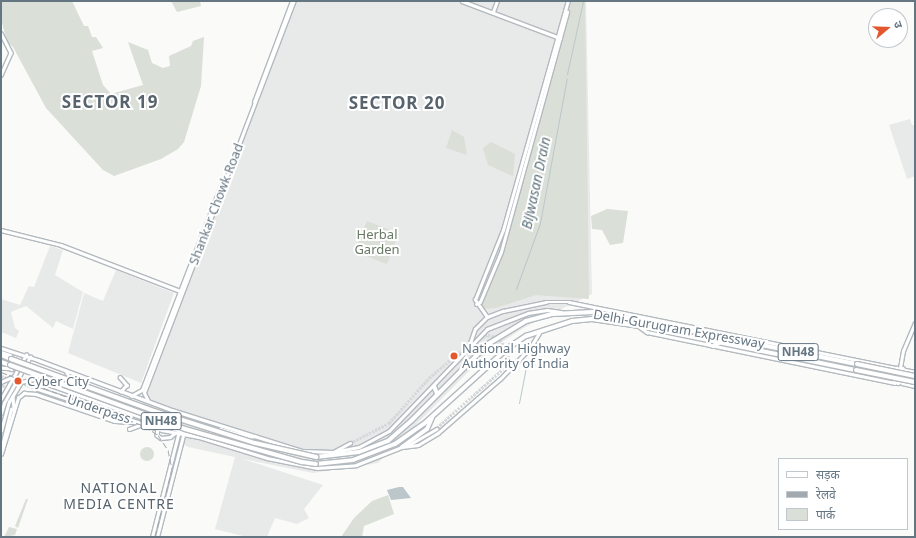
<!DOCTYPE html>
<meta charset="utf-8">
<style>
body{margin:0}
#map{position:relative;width:916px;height:538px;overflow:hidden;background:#fafaf8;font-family:"Noto Sans","Noto Sans Devanagari",sans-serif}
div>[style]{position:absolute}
.built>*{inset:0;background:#e8e9e9}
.green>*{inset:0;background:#dadfd7;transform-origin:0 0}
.round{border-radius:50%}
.water>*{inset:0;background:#bbc7cb}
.stream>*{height:1px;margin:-0.5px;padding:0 0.5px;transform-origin:0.5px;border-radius:0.5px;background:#bbc7cb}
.secondary-tunnel>*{height:2.5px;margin-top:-1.25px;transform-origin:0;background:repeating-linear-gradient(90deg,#d5d9db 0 2.5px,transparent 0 3.5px)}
.roads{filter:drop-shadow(1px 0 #b3babf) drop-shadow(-1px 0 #b3babf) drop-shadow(0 1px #b3babf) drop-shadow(0 -1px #b3babf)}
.secondary>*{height:2.5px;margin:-1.25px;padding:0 1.25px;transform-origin:1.25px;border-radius:1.25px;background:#fff}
.highway>*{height:4px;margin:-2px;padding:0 2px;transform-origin:2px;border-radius:2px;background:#fff}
.rail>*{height:1px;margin-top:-0.5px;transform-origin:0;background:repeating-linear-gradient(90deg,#a2aab0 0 6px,transparent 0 9px)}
.bridges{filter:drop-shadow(1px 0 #b4b9bd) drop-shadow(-1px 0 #b4b9bd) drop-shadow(0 1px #b4b9bd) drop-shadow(0 -1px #b4b9bd)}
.highway-bridge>*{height:4px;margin:-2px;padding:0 2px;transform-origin:2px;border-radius:2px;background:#fff}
.dots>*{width:11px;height:11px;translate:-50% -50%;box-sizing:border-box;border:2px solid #fff;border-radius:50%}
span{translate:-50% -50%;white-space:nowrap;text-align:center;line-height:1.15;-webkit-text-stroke:4px #fff;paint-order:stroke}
.shield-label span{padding:1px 3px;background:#fff;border:1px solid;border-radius:3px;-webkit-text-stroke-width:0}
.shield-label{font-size:12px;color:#657683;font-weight:700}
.street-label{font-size:13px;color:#657683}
.park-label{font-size:13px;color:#687a64}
.poi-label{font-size:13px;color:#657683}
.left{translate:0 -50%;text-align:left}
.water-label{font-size:14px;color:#60757c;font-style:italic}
.neighbourhood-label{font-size:14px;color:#57646e;letter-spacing:1px}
.district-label{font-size:17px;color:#57646e;font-weight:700;letter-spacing:1px}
.frame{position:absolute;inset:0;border:2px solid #657683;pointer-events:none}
.legend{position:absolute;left:778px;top:458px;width:130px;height:72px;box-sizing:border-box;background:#fff;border:1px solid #c1c8cd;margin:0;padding:5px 7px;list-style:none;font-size:12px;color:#657683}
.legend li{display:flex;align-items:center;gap:8px;height:20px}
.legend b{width:20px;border:1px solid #c1c8cd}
.north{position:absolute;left:868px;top:8px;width:40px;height:40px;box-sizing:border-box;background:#fff;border:1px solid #c1c8cd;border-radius:50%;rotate:71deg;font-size:11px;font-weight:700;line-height:16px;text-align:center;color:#657683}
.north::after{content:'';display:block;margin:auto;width:14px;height:18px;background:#e4572e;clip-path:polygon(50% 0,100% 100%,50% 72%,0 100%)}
</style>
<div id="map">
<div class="built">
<i style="clip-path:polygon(294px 1px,586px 1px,592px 294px,525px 327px,490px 350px,378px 463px,313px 473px,243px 459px,323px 485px,304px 509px,309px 518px,297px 524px,275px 518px,267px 537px,247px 537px,215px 529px,235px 457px,188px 447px,138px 420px,143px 401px)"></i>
<i style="clip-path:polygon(910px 119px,912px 125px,915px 125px,915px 176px,907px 179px,889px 125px)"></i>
<i style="clip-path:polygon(50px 246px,63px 250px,55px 275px,83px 292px,73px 329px,56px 321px,53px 328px,26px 306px,11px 312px,15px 328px,19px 331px,16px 338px,1px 332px,1px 299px,20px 305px,29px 286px,34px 287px)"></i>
<i style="clip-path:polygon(116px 270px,174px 293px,141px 383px,68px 353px,84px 293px,103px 301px)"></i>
</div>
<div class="green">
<i style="clip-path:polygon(1px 1px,72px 1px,84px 26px,88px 26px,92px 37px,96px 37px,103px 48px,92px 51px,103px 85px,111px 94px,143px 85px,128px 42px,148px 50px,152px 63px,163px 68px,170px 66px,169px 56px,191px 46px,193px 41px,204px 37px,201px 86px,184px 142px,178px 149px,161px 159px,114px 176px,103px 170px,46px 108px,13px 47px,7px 42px,1px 19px)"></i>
<i style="clip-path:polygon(171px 1px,200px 1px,201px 6px,177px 12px)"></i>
<i style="clip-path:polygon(571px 1px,585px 1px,589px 299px,536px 295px,496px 308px,482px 309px,477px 304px,502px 245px,512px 204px)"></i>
<i style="clip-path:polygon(452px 130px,464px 137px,467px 155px,446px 148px)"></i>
<i style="clip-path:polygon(491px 142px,515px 154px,513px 176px,488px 165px,483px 148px)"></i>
<i style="clip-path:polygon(607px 209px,628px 211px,623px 243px,610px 245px,602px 230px,592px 229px,591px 216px)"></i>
<i style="left:367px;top:221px;width:34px;height:33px;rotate:21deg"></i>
<i class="round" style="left:140px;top:447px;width:14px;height:14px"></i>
<i style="clip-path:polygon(388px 495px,394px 514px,364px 526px,362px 537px,341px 537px,354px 518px,372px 501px)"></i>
<i style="clip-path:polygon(26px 499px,28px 499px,18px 528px,15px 526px)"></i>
<i style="clip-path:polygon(9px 527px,17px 529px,15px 535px,4px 537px)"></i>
</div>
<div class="water">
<i style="clip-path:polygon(399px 487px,403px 487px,411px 498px,391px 500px,387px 490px)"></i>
</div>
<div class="stream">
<i style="left:567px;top:74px;width:75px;rotate:-77.6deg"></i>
<i style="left:516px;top:289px;width:70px;rotate:-70deg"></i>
<i style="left:540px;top:223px;width:147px;rotate:-79.5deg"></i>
<i style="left:519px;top:403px;width:38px;rotate:-79deg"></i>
</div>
<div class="secondary-tunnel">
<i style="left:1px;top:376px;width:39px;rotate:19deg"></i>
<i style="left:1px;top:382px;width:16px;rotate:55deg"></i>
<i style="left:10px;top:395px;width:14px;rotate:86deg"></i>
<i style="left:350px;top:443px;width:44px;rotate:-27.1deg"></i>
<i style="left:389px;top:423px;width:60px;rotate:-48.4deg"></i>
<i style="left:429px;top:378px;width:57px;rotate:-40.7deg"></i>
<i style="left:472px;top:341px;width:17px;rotate:-21deg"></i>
<i style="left:488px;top:335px;width:10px;rotate:11deg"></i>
<i style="left:498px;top:337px;width:19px;rotate:54deg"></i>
<i style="left:509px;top:352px;width:14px;rotate:98deg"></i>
<i style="left:507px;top:366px;width:95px;rotate:138.4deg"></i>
</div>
<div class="roads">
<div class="secondary">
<i style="left:462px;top:1px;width:105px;rotate:20.7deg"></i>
<i style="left:493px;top:12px;width:12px;rotate:-70deg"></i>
<i style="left:1px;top:33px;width:22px;rotate:63deg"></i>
<i style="left:11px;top:53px;width:24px;rotate:114deg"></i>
<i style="left:254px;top:102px;width:108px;rotate:-69.4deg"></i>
<i style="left:1px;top:230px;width:62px;rotate:14deg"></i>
<i style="left:61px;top:245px;width:128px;rotate:21.1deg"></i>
<i style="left:476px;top:304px;width:4px;rotate:-27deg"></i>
<i style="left:480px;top:302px;width:54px;rotate:-67.2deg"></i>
<i style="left:501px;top:252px;width:249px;rotate:-74.6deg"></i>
<i style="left:487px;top:317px;width:21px;rotate:-125deg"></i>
<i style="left:475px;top:300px;width:75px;rotate:-68.2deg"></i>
<i style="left:503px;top:230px;width:238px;rotate:-74.2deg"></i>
<i style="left:640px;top:327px;width:9px;rotate:36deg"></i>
<i style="left:647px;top:332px;width:253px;rotate:11.6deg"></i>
<i style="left:1px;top:348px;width:39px;rotate:18deg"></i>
<i style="left:38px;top:360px;width:143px;rotate:20.5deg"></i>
<i style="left:172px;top:410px;width:136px;rotate:17.5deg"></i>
<i style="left:302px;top:451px;width:31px;rotate:2deg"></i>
<i style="left:333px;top:452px;width:26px;rotate:-11deg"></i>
<i style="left:359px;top:447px;width:34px;rotate:-28deg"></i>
<i style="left:389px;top:431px;width:141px;rotate:-46.1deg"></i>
<i style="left:487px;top:329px;width:44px;rotate:-21.3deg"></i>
<i style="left:528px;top:313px;width:19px;rotate:-9deg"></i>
<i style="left:547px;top:310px;width:14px;rotate:8deg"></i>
<i style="left:468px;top:349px;width:21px;rotate:-71deg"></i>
<i style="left:475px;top:329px;width:17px;rotate:-45deg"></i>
<i style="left:487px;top:317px;width:17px;rotate:-21deg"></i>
<i style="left:503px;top:311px;width:44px;rotate:-11.8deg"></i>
<i style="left:546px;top:302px;width:23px"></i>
<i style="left:569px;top:302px;width:353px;rotate:11.4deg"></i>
<i style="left:1px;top:352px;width:9px;rotate:18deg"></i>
<i style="left:10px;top:355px;width:9px;rotate:58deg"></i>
<i style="left:15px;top:363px;width:7px;rotate:117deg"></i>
<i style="left:12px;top:369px;width:11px;rotate:-175deg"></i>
<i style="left:897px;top:368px;width:6px;rotate:149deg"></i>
<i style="left:892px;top:371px;width:6px;rotate:99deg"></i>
<i style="left:891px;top:377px;width:9px;rotate:41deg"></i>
<i style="left:898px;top:383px;width:10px;rotate:-37deg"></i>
<i style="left:906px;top:377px;width:9px;rotate:-111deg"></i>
<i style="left:900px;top:368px;width:17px;rotate:-80deg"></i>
<i style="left:903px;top:351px;width:30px;rotate:-67deg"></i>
<i style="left:66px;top:371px;width:13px;rotate:61deg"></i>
<i style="left:72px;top:382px;width:7px;rotate:117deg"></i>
<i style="left:120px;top:377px;width:11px;rotate:49deg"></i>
<i style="left:127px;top:385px;width:9px;rotate:131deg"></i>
<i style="left:1px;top:382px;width:12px;rotate:-24deg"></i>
<i style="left:902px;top:383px;width:13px;rotate:13deg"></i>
<i style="left:38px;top:389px;width:131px;rotate:18.3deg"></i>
<i style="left:162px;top:430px;width:37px;rotate:11deg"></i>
<i style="left:13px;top:396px;width:15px;rotate:86deg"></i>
<i style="left:131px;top:396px;width:13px;rotate:-29deg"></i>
<i style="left:142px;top:390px;width:230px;rotate:-68.9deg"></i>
<i style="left:1px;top:399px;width:51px;rotate:-60.4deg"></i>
<i style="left:148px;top:401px;width:9px;rotate:-117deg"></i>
<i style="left:144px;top:393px;width:420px;rotate:-69.1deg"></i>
<i style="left:1px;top:413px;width:10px;rotate:-73deg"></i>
<i style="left:4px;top:403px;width:53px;rotate:-60.5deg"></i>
<i style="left:158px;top:428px;width:7px;rotate:98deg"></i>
<i style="left:157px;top:435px;width:5px;rotate:37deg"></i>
<i style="left:161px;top:438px;width:9px;rotate:-6deg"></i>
<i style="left:170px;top:437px;width:6px;rotate:-39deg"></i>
<i style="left:129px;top:429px;width:15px;rotate:-20deg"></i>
<i style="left:1px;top:431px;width:30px;rotate:-75deg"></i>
<i style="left:9px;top:402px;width:23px;rotate:-59deg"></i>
<i style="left:21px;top:382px;width:13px;rotate:-13deg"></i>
<i style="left:34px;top:379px;width:155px;rotate:19.6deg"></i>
<i style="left:180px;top:431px;width:91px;rotate:17.2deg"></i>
<i style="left:267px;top:458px;width:51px;rotate:11.3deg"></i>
<i style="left:317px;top:468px;width:39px;rotate:-4deg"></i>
<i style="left:356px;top:465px;width:49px;rotate:-21.4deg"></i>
<i style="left:402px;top:447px;width:16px;rotate:-7deg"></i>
<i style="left:418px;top:445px;width:23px;rotate:-31deg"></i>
<i style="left:438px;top:433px;width:82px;rotate:-41.1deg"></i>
<i style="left:500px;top:379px;width:43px;rotate:-45.9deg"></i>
<i style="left:530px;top:348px;width:17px;rotate:-59deg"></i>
<i style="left:220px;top:443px;width:8px;rotate:-120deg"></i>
<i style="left:216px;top:436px;width:8px;rotate:-60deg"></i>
<i style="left:220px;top:429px;width:30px;rotate:15deg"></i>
<i style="left:249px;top:437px;width:6px;rotate:-9deg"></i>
<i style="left:407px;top:446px;width:34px;rotate:-30deg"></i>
<i style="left:1px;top:450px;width:42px;rotate:-76.3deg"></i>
<i style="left:335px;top:451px;width:17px;rotate:-28deg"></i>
<i style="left:1px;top:454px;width:59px;rotate:-73.1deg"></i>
<i style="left:18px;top:398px;width:8px;rotate:-40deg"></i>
<i style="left:24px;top:393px;width:12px;rotate:5deg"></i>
<i style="left:36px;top:394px;width:83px;rotate:18.9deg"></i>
<i style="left:115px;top:421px;width:22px;rotate:3deg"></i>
<i style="left:152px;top:537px;width:105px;rotate:-75.7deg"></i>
<i style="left:157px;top:537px;width:104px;rotate:-75.6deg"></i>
</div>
<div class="highway">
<i style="left:713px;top:346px;width:9px;rotate:-27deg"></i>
<i style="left:1px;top:355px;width:11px;rotate:22deg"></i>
<i style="left:1px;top:362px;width:9px;rotate:18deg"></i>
<i style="left:434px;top:386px;width:9px;rotate:69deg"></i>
<i style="left:402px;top:447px;width:31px;rotate:-36deg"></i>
<i style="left:427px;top:429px;width:12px;rotate:-66deg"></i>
<i style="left:316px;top:457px;width:43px;rotate:-6.6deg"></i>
<i style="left:359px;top:452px;width:31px;rotate:-21deg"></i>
<i style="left:388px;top:441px;width:30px;rotate:-41deg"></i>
<i style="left:411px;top:421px;width:109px;rotate:-45deg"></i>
<i style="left:488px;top:344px;width:44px;rotate:-31.2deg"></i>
<i style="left:526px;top:321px;width:28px;rotate:-15deg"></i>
<i style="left:553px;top:314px;width:40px;rotate:-2.9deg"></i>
<i style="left:593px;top:312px;width:20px;rotate:9deg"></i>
<i style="left:613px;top:315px;width:249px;rotate:11.4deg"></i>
<i style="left:316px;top:464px;width:37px;rotate:-6deg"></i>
<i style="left:353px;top:460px;width:45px;rotate:-20.9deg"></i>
<i style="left:395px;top:444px;width:38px;rotate:-35deg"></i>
<i style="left:426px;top:422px;width:110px;rotate:-42.1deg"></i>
<i style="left:508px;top:348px;width:22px;rotate:-34deg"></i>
<i style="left:526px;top:336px;width:48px;rotate:-18.1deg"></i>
<i style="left:572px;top:321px;width:20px;rotate:-6deg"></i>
<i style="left:592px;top:319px;width:48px;rotate:8.5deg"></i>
<i style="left:639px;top:326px;width:221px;rotate:11.5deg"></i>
</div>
</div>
<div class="rail">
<i style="left:1px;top:372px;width:154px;rotate:20.6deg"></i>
<i style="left:145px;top:426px;width:16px;rotate:35deg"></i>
<i style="left:158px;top:435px;width:18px;rotate:56deg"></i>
<i style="left:168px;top:450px;width:19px;rotate:78deg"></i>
<i style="left:172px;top:469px;width:70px;rotate:104deg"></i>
</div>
<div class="bridges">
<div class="highway-bridge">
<i style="left:11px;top:359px;width:152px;rotate:20deg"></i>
<i style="left:154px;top:411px;width:106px;rotate:17.6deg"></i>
<i style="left:255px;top:443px;width:63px;rotate:12.9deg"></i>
<i style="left:857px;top:364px;width:59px;rotate:11.7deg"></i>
<i style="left:10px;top:365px;width:186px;rotate:20.1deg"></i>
<i style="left:185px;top:429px;width:122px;rotate:15.8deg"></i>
<i style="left:302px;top:462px;width:14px;rotate:8deg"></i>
<i style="left:856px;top:370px;width:60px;rotate:11.5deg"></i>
</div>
</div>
<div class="dots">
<i style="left:454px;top:356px;background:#e4572e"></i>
<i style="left:18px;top:381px;background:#e4572e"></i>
</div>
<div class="shield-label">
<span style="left:798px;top:352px">NH48</span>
<span style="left:161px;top:421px">NH48</span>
</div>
<div class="street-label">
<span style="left:216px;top:204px;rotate:-69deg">Shankar Chowk Road</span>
<span style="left:679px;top:329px;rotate:10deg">Delhi-Gurugram Expressway</span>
<span style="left:99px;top:409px;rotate:18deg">Underpass</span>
</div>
<div class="park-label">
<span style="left:377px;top:242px">Herbal<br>Garden</span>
</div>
<div class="poi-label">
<span class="left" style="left:462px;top:356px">National Highway<br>Authority of India</span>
<span class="left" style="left:27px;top:381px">Cyber City</span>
</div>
<div class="water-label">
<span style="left:536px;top:183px;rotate:-78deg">Bijwasan Drain</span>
</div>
<div class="neighbourhood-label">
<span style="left:119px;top:496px">NATIONAL<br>MEDIA CENTRE</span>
</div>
<div class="district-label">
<span style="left:110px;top:102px">SECTOR 19</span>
<span style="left:397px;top:103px">SECTOR 20</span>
</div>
<div class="frame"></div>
<ul class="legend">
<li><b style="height:5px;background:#fff"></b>सड़क</li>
<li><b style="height:5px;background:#a2aab0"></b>रेलवे</li>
<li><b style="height:11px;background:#dadfd7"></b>पार्क</li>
</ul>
<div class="north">उ</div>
</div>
